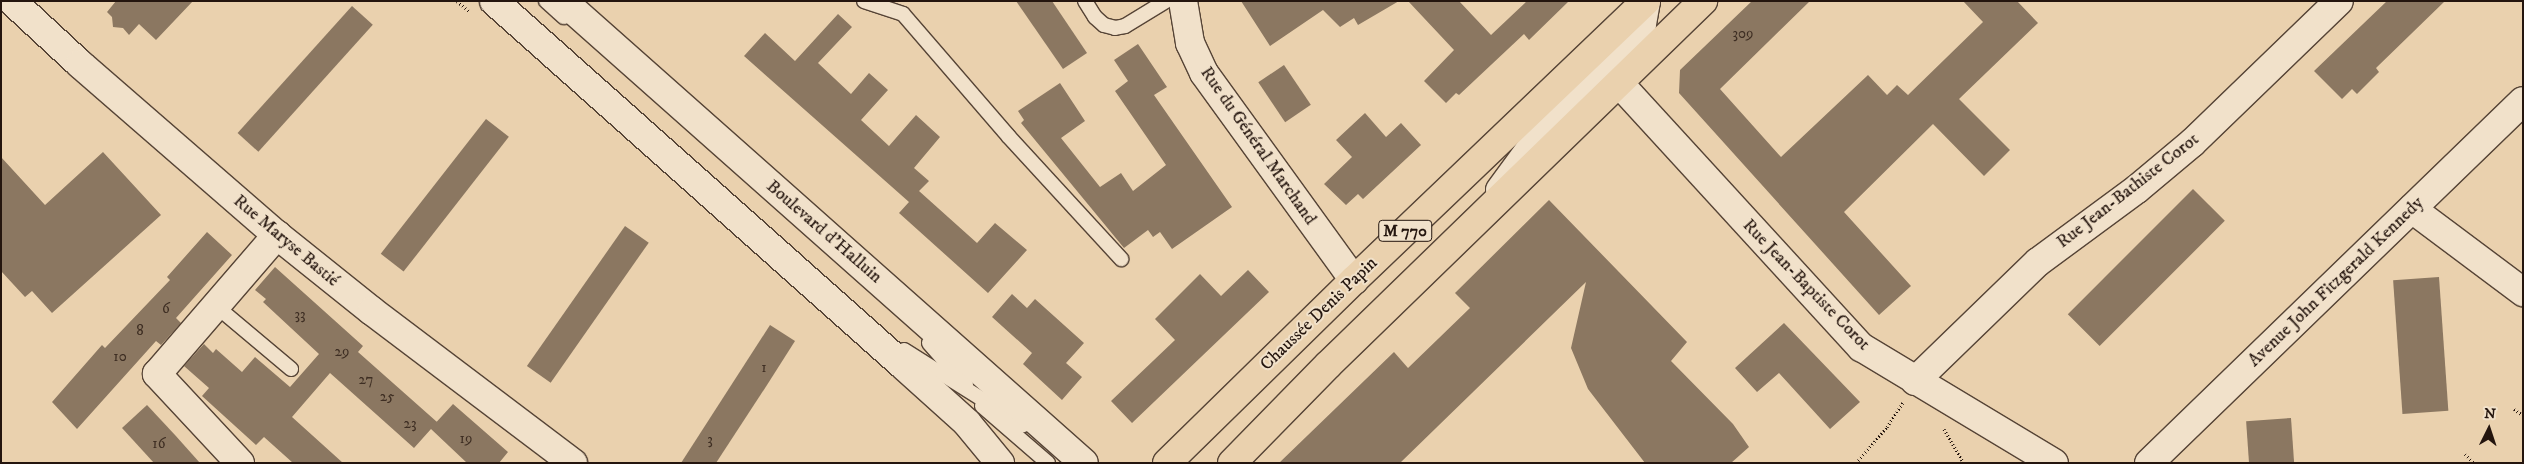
<!DOCTYPE html>
<meta charset="utf-8">
<style>
body{margin:0}
#map{position:relative;width:2524px;height:464px;overflow:hidden;background:#ead1ae;font-family:"IM FELL DW Pica",serif}
div>[style]{position:absolute}
.building>*{inset:0;background:#8b7761;transform-origin:0 0}
.path>*{height:3px;margin-top:-1.5px;transform-origin:0;background:repeating-linear-gradient(90deg,#24150e 0 1px,transparent 0 3.5px)}
.roads{filter:drop-shadow(1px 0 #564436) drop-shadow(-1px 0 #564436) drop-shadow(0 1px #564436) drop-shadow(0 -1px #564436)}
.service>*{height:14px;margin:-7px;padding:0 7px;transform-origin:7px;border-radius:7px;background:#f1e1ca}
.minor>*{height:28px;margin:-14px;padding:0 14px;transform-origin:14px;border-radius:14px;background:#f1e1ca}
.secondary>*{height:28px;margin:-14px;padding:0 14px;transform-origin:14px;border-radius:14px;background:#f1e1ca}
.primary>*{height:28px;margin:-14px;padding:0 14px;transform-origin:14px;border-radius:14px;background:#ead1ae}
span{translate:-50% -50%;white-space:nowrap;text-align:center;line-height:1.15;-webkit-text-stroke:4px #f1e1ca;paint-order:stroke}
.number-label{font-size:15px;color:#3e2e23}
.number-label span{-webkit-text-stroke-width:0}
.shield-label span{padding:1px 4px;background:#f1e1ca;border:1px solid;border-radius:4px;-webkit-text-stroke-width:0}
.shield-label{font-size:16px;color:#24150e;font-weight:700}
.street-label{font-size:18px;color:#24150e}
.frame{position:absolute;inset:0;border:2px solid #24150e;pointer-events:none}
.north{position:absolute;left:2464px;top:404px;width:50px;height:50px;-webkit-text-stroke:4px #f1e1ca;paint-order:stroke;rotate:4deg;font-size:14px;font-weight:700;line-height:20px;text-align:center;color:#24150e}
.north::after{content:'';display:block;margin:auto;width:18px;height:22px;background:#24150e;clip-path:polygon(50% 0,100% 100%,50% 72%,0 100%)}
</style>
<div id="map">
<div class="building">
<i style="clip-path:polygon(116px 1px,193px 1px,156px 40px,139px 24px,129px 35px,123px 28px,113px 27px,112px 17px,107px 12px)"></i>
<i style="clip-path:polygon(1016px 1px,1052px 1px,1087px 53px,1063px 69px)"></i>
<i style="clip-path:polygon(1241px 1px,1399px 1px,1358px 25px,1354px 18px,1340px 27px,1323px 10px,1270px 46px)"></i>
<i style="clip-path:polygon(1408px 1px,1459px 1px,1491px 35px,1527px 1px,1569px 1px,1529px 40px,1524px 34px,1459px 95px,1456px 93px,1446px 103px,1424px 81px,1454px 50px)"></i>
<i style="clip-path:polygon(1752px 1px,1810px 1px,1720px 89px,1781px 157px,1868px 75px,1887px 95px,1897px 85px,1908px 95px,1983px 22px,1963px 1px,2017px 1px,2038px 23px,1959px 99px,2010px 150px,1984px 176px,1933px 124px,1844px 212px,1911px 286px,1879px 315px,1679px 93px,1680px 70px)"></i>
<i style="clip-path:polygon(2387px 1px,2445px 1px,2376px 68px,2379px 72px,2357px 94px,2352px 89px,2342px 99px,2314px 71px)"></i>
<i style="left:352px;top:6px;width:28px;height:171px;rotate:42deg"></i>
<i style="clip-path:polygon(838px 14px,852px 27px,818px 63px,851px 94px,869px 73px,888px 90px,861px 120px,889px 146px,916px 115px,940px 137px,914px 168px,929px 181px,919px 191px,977px 243px,995px 223px,1027px 250px,988px 293px,899px 213px,909px 202px,744px 56px,765px 33px,795px 61px)"></i>
<i style="clip-path:polygon(1138px 44px,1167px 87px,1154px 95px,1232px 207px,1172px 249px,1160px 232px,1153px 237px,1148px 230px,1124px 248px,1021px 123px,1024px 120px,1018px 111px,1060px 83px,1085px 121px,1061px 138px,1100px 187px,1121px 173px,1133px 191px,1166px 165px,1115px 91px,1128px 81px,1114px 60px)"></i>
<i style="left:1284px;top:65px;width:48px;height:31px;rotate:56deg"></i>
<i style="clip-path:polygon(1365px 113px,1386px 137px,1401px 123px,1421px 145px,1363px 199px,1358px 194px,1346px 205px,1324px 184px,1352px 157px,1336px 140px)"></i>
<i style="left:486px;top:119px;width:29px;height:171px;rotate:38deg"></i>
<i style="clip-path:polygon(103px 152px,161px 215px,52px 313px,32px 291px,25px 297px,1px 271px,1px 157px,45px 205px)"></i>
<i style="left:2193px;top:189px;width:45px;height:177px;rotate:45deg"></i>
<i style="clip-path:polygon(1549px 200px,1687px 342px,1671px 361px,1733px 424px,1749px 447px,1731px 463px,1645px 463px,1588px 389px,1571px 348px,1586px 282px,1400px 463px,1279px 463px,1394px 352px,1408px 368px,1470px 308px,1455px 293px)"></i>
<i style="left:625px;top:226px;width:29px;height:171px;rotate:35deg"></i>
<i style="clip-path:polygon(207px 232px,232px 255px,176px 318px,181px 323px,161px 345px,156px 341px,77px 429px,52px 402px,102px 345px,105px 348px,170px 280px,167px 277px)"></i>
<i style="clip-path:polygon(275px 267px,363px 346px,358px 352px,437px 422px,431px 428px,453px 404px,508px 452px,499px 463px,467px 463px,431px 429px,414px 448px,330px 373px,292px 417px,343px 463px,293px 463px,264px 437px,256px 445px,202px 396px,209px 388px,184px 366px,204px 344px,213px 353px,216px 349px,242px 372px,255px 357px,290px 387px,319px 354px,263px 302px,266px 299px,255px 290px)"></i>
<i style="clip-path:polygon(1248px 270px,1269px 292px,1132px 423px,1111px 401px,1175px 340px,1155px 319px,1200px 274px,1221px 296px)"></i>
<i style="left:2439px;top:277px;width:134px;height:46px;rotate:86deg"></i>
<i style="clip-path:polygon(1012px 294px,1027px 308px,1035px 299px,1084px 343px,1066px 363px,1082px 377px,1062px 400px,1023px 364px,1032px 353px,992px 317px)"></i>
<i style="clip-path:polygon(1784px 323px,1860px 402px,1830px 429px,1779px 373px,1757px 392px,1735px 368px)"></i>
<i style="clip-path:polygon(770px 325px,795px 341px,767px 385px,716px 463px,681px 463px)"></i>
<i style="clip-path:polygon(147px 405px,175px 435px,200px 463px,154px 463px,122px 428px)"></i>
<i style="left:2291px;top:418px;width:45px;height:45px;rotate:86deg"></i>
</div>
<div class="path">
<i style="left:457px;top:1px;width:17px;rotate:40deg"></i>
<i style="left:2514px;top:409px;width:11px;rotate:34deg"></i>
<i style="left:1944px;top:429px;width:39px;rotate:60deg"></i>
<i style="left:2465px;top:454px;width:13px;rotate:45deg"></i>
<i style="left:1856px;top:463px;width:48px;rotate:-49.3deg"></i>
<i style="left:1887px;top:427px;width:30px;rotate:-57deg"></i>
</div>
<div class="roads">
<div class="service">
<i style="left:546px;top:1px;width:24px;rotate:42deg"></i>
<i style="left:864px;top:1px;width:41px;rotate:18.4deg"></i>
<i style="left:903px;top:14px;width:162px;rotate:49.2deg"></i>
<i style="left:1009px;top:137px;width:166px;rotate:47.4deg"></i>
<i style="left:1085px;top:1px;width:19px;rotate:58deg"></i>
<i style="left:1095px;top:17px;width:12px;rotate:42deg"></i>
<i style="left:1104px;top:25px;width:11px;rotate:15deg"></i>
<i style="left:1115px;top:28px;width:10px;rotate:-11deg"></i>
<i style="left:1125px;top:26px;width:48px;rotate:-31.4deg"></i>
<i style="left:216px;top:306px;width:98px;rotate:40deg"></i>
<i style="left:929px;top:343px;width:56px;rotate:48.6deg"></i>
<i style="left:904px;top:350px;width:141px;rotate:32.2deg"></i>
<i style="left:982px;top:406px;width:87px;rotate:40.8deg"></i>
</div>
<div class="minor">
<i style="left:12px;top:1px;width:93px;rotate:42.8deg"></i>
<i style="left:80px;top:64px;width:261px;rotate:41deg"></i>
<i style="left:277px;top:235px;width:122px;rotate:38.7deg"></i>
<i style="left:372px;top:311px;width:252px;rotate:37.1deg"></i>
<i style="left:1183px;top:1px;width:43px;rotate:80.5deg"></i>
<i style="left:1190px;top:43px;width:33px;rotate:65deg"></i>
<i style="left:1204px;top:73px;width:256px;rotate:54.1deg"></i>
<i style="left:1618px;top:82px;width:360px;rotate:47.5deg"></i>
<i style="left:1861px;top:347px;width:225px;rotate:31deg"></i>
<i style="left:1500px;top:190px;width:56px;rotate:-53.7deg"></i>
<i style="left:1533px;top:145px;width:134px;rotate:-45.3deg"></i>
<i style="left:1627px;top:50px;width:15px;rotate:-53deg"></i>
<i style="left:1636px;top:38px;width:15px;rotate:-67deg"></i>
<i style="left:1642px;top:24px;width:23px;rotate:-80deg"></i>
<i style="left:2412px;top:209px;width:139px;rotate:36.8deg"></i>
<i style="left:1915px;top:381px;width:171px;rotate:-44.1deg"></i>
<i style="left:2038px;top:262px;width:123px;rotate:-36.4deg"></i>
<i style="left:2137px;top:189px;width:72px;rotate:-39.9deg"></i>
<i style="left:2192px;top:143px;width:204px;rotate:-44deg"></i>
<i style="left:240px;top:463px;width:122px;rotate:-133deg"></i>
<i style="left:157px;top:374px;width:184px;rotate:-49.2deg"></i>
<i style="left:2149px;top:463px;width:520px;rotate:-44.07deg"></i>
</div>
<div class="secondary">
<i style="left:494px;top:1px;width:549px;rotate:41.68deg"></i>
<i style="left:904px;top:366px;width:85px;rotate:42.1deg"></i>
<i style="left:967px;top:423px;width:52px;rotate:50.5deg"></i>
<i style="left:563px;top:1px;width:696px;rotate:41.57deg"></i>
</div>
<div class="primary">
<i style="left:1167px;top:463px;width:262px;rotate:-44.4deg"></i>
<i style="left:1354px;top:280px;width:404px;rotate:-43.7deg"></i>
<i style="left:1232px;top:463px;width:137px;rotate:-45.6deg"></i>
<i style="left:1328px;top:365px;width:523px;rotate:-44.15deg"></i>
</div>
</div>
<div class="number-label">
<span style="left:1743px;top:34px">309</span>
<span style="left:166px;top:309px">6</span>
<span style="left:300px;top:315px">33</span>
<span style="left:140px;top:331px">8</span>
<span style="left:342px;top:352px">29</span>
<span style="left:120px;top:357px">10</span>
<span style="left:764px;top:368px">1</span>
<span style="left:366px;top:380px">27</span>
<span style="left:387px;top:397px">25</span>
<span style="left:410px;top:424px">23</span>
<span style="left:466px;top:439px">19</span>
<span style="left:710px;top:440px">3</span>
<span style="left:159px;top:444px">16</span>
</div>
<div class="shield-label">
<span style="left:1405px;top:231px">M 770</span>
</div>
<div class="street-label">
<span style="left:1258px;top:146px;rotate:55deg">Rue du Général Marchand</span>
<span style="left:2128px;top:191px;rotate:-38deg">Rue Jean-Bathiste Corot</span>
<span style="left:824px;top:232px;rotate:41deg">Boulevard d'Halluin</span>
<span style="left:286px;top:241px;rotate:40deg">Rue Maryse Bastié</span>
<span style="left:2336px;top:282px;rotate:-44deg">Avenue John Fitzgerald Kennedy</span>
<span style="left:1806px;top:285px;rotate:46deg">Rue Jean-Baptiste Corot</span>
<span style="left:1319px;top:314px;rotate:-44deg">Chaussée Denis Papin</span>
</div>
<div class="frame"></div>
<div class="north">N</div>
</div>
